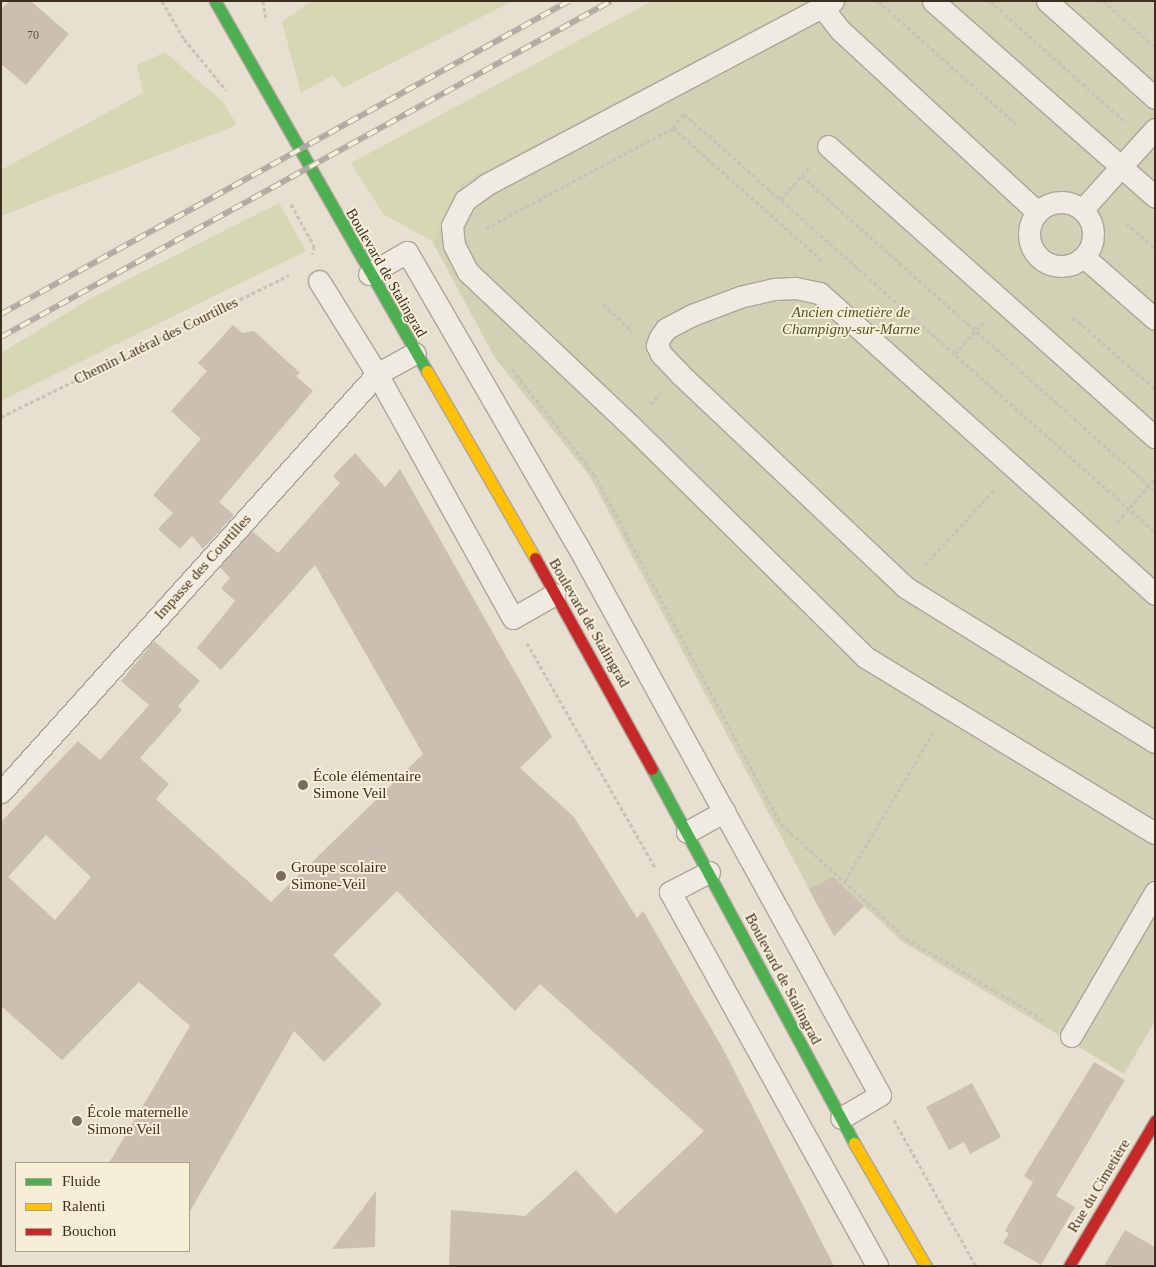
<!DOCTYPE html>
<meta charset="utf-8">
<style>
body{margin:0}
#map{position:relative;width:1156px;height:1267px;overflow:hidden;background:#e7e0d1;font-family:Georgia,serif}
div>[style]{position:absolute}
.green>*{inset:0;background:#d6d7b3}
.cemetery>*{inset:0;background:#d1d1b3}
.building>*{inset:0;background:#cbbfb2}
.path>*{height:3px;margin-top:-1.5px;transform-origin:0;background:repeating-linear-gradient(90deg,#c8c2b9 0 4px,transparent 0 6.5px)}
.roads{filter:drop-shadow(1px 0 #ada599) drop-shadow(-1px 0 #ada599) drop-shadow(0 1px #ada599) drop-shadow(0 -1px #ada599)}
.lane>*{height:21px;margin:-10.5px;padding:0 10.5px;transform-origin:10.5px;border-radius:10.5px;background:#efebe3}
.lane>.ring{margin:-10.5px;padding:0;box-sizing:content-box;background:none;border:21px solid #efebe3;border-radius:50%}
.fast>*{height:11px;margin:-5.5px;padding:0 5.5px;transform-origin:5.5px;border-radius:5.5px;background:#4caf50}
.slow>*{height:11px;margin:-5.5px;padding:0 5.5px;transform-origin:5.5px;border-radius:5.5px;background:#ffc107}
.jam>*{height:11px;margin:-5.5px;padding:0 5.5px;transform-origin:5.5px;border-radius:5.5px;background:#c62828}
.rail>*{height:5.5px;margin-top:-2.75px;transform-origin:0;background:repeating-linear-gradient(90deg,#f7eed8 0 11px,#afaaa2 0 22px);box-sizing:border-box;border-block:1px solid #afaaa2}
.dots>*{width:14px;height:14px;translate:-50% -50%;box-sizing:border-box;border:2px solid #f7eed8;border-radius:50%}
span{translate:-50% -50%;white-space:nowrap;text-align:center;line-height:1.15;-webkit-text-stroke:4px #f7eed8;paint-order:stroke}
.number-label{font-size:12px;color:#605244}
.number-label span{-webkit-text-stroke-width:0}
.street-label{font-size:15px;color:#3d2e20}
.park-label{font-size:15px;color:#4d5a26;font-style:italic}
.poi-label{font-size:15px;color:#3d2e20}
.left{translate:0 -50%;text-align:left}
.frame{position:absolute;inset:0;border:2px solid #3d2e20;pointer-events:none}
.legend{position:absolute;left:15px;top:1162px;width:175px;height:90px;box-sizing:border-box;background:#f7eed8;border:1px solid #ada18e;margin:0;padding:6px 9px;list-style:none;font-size:15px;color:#3d2e20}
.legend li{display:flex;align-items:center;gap:10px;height:25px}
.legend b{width:25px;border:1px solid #ada18e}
</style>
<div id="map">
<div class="green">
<i style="clip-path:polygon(311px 1px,513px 1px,343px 88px,333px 75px,301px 93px,282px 22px)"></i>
<i style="clip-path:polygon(652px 1px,807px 1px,461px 183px,432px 241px,383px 214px,351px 163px)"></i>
<i style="clip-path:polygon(165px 52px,223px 102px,237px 125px,1px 216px,1px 170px,143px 93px,137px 65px)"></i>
<i style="clip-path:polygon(279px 203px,306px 251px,1px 401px,1px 353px,91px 298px)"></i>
</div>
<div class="cemetery">
<i style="clip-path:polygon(807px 1px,1155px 1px,1155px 1021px,1124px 1074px,903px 942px,864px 906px,834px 936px,589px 475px,495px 358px,432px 241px,461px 183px)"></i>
</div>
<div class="building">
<i style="clip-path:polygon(9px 1px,31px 1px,69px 34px,26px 85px,1px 64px,1px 10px)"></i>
<i style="clip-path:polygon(233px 325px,242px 333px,254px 331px,300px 373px,296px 376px,313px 391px,219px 502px,234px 515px,203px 549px,192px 536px,180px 549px,158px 529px,173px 513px,153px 495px,201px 439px,171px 411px,207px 371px,198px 363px)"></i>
<i style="clip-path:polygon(evenodd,355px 453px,385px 487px,400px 469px,552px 737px,520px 768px,574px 817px,637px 918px,643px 911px,722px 1047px,834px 1266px,449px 1266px,451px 1210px,525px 1216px,576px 1170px,616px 1214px,704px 1131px,540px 984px,515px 1011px,397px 891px,333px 955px,382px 1004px,324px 1062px,294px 1031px,189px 1213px,189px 1163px,109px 1163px,190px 1026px,139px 982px,62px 1060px,1px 1006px,1px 822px,78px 741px,100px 760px,149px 705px,121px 681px,154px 641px,200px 681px,178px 706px,182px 710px,140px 758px,169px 784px,156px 799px,271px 902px,423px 754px,315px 565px,221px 670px,197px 648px,235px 601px,221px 588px,230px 578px,220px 567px,252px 531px,278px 553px,340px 483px,333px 476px,355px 453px,46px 835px,91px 877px,55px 920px,8px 877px,46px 835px)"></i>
<i style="clip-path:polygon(833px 877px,864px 906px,834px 936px,809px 889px)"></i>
<i style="clip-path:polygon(1094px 1062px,1125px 1080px,1056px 1196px,1075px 1207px,1041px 1265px,1003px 1243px,1009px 1233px,1005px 1231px,1033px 1182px,1024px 1176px)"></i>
<i style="clip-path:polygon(972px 1083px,1001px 1137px,970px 1154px,964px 1142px,949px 1150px,926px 1107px)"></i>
<i style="clip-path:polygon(376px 1191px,375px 1247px,332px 1249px)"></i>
<i style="clip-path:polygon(1125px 1230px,1155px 1247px,1155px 1266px,1104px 1266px)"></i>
</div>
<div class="path">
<i style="left:162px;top:1px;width:44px;rotate:59.9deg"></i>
<i style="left:184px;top:39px;width:66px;rotate:50.5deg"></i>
<i style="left:263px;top:1px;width:20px;rotate:81deg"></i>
<i style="left:878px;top:1px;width:185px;rotate:41.7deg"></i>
<i style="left:990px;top:1px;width:180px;rotate:41.8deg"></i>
<i style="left:1103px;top:1px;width:69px;rotate:41.5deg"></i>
<i style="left:673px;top:128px;width:202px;rotate:41.6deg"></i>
<i style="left:802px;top:176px;width:473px;rotate:41.7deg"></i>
<i style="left:781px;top:200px;width:43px;rotate:-49.7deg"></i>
<i style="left:291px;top:204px;width:48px;rotate:61.3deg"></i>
<i style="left:314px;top:246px;width:8px;rotate:104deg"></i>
<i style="left:1126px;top:223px;width:38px;rotate:41deg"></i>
<i style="left:486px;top:228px;width:212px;rotate:-28.1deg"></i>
<i style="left:673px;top:128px;width:18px;rotate:-52deg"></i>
<i style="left:684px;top:114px;width:630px;rotate:41.59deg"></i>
<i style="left:603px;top:304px;width:40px;rotate:43deg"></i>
<i style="left:1073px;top:317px;width:109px;rotate:41.3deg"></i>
<i style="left:955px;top:354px;width:42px;rotate:-47.9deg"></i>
<i style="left:512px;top:369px;width:133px;rotate:52deg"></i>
<i style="left:594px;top:474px;width:397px;rotate:61.9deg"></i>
<i style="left:781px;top:824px;width:169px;rotate:42.4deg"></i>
<i style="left:906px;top:938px;width:162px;rotate:30.8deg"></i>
<i style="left:650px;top:404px;width:14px;rotate:-45deg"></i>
<i style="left:1px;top:417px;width:321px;rotate:-26.2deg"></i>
<i style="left:1117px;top:522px;width:57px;rotate:-48.5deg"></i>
<i style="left:925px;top:565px;width:103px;rotate:-47.4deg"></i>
<i style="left:527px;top:643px;width:258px;rotate:60.3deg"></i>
<i style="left:845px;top:881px;width:172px;rotate:-59.3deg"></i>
<i style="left:894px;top:1120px;width:167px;rotate:60.7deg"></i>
</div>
<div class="roads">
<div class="lane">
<i style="left:833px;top:1px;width:393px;rotate:152.1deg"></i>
<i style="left:486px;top:185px;width:26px;rotate:144deg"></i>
<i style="left:465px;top:200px;width:29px;rotate:117deg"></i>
<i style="left:452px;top:226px;width:19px;rotate:84deg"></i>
<i style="left:454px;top:245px;width:30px;rotate:63deg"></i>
<i style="left:468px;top:272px;width:223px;rotate:43.4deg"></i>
<i style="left:630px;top:425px;width:330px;rotate:44.6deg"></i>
<i style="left:865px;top:657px;width:339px;rotate:31.3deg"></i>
<i style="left:933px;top:1px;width:296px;rotate:41.4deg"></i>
<i style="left:1047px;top:1px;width:145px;rotate:41.9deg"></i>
<i style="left:822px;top:7px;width:29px;rotate:52deg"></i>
<i style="left:840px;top:30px;width:268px;rotate:42.7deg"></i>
<i style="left:828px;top:146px;width:438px;rotate:41.7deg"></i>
<i class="ring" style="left:1029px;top:202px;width:43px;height:43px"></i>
<i style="left:1082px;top:210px;width:109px;rotate:-48deg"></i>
<i style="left:1084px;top:257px;width:94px;rotate:41.1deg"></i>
<i style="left:369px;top:274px;width:44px;rotate:-30.1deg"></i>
<i style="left:407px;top:252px;width:337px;rotate:59.9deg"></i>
<i style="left:576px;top:543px;width:630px;rotate:61.16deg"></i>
<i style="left:880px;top:1095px;width:45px;rotate:149.5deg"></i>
<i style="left:319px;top:281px;width:110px;rotate:58.1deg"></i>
<i style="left:377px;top:374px;width:279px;rotate:60.9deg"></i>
<i style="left:513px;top:618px;width:48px;rotate:-29.7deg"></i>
<i style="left:1155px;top:594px;width:451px;rotate:-138.1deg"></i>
<i style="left:819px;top:293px;width:25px;rotate:-168deg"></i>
<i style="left:795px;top:288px;width:21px;rotate:177deg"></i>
<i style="left:774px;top:289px;width:35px;rotate:167deg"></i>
<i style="left:740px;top:297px;width:51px;rotate:159.4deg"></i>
<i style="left:692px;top:315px;width:30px;rotate:152deg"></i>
<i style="left:666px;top:329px;width:10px;rotate:127deg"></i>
<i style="left:660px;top:337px;width:9px;rotate:111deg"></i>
<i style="left:657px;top:345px;width:10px;rotate:66deg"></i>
<i style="left:661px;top:354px;width:28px;rotate:46deg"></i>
<i style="left:680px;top:374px;width:310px;rotate:43.4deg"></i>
<i style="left:905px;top:587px;width:294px;rotate:31.8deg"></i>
<i style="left:1px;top:792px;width:562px;rotate:-48.03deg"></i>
<i style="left:377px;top:374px;width:43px;rotate:-28.9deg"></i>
<i style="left:687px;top:832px;width:43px;rotate:-28.9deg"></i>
<i style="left:709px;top:872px;width:44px;rotate:152.9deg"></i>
<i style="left:670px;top:892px;width:427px;rotate:61deg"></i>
<i style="left:1071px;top:1036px;width:167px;rotate:-59.7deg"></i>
</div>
<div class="fast">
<i style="left:215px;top:1px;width:426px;rotate:60.2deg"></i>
<i style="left:652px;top:769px;width:425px;rotate:61.6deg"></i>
</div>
<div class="slow">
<i style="left:427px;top:371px;width:216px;rotate:60deg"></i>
<i style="left:854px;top:1143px;width:143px;rotate:59.7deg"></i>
</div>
<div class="jam">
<i style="left:535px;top:558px;width:241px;rotate:61deg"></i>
<i style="left:1069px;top:1266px;width:169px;rotate:-59.3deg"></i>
</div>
</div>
<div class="rail">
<i style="left:1px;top:314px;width:649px;rotate:-28.86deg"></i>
<i style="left:1px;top:337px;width:696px;rotate:-28.85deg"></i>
</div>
<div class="dots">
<i style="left:303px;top:785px;background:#786c5e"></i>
<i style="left:281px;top:876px;background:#786c5e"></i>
<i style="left:77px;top:1121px;background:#786c5e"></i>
</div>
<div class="number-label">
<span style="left:33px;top:36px">70</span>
</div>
<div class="street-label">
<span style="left:386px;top:273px;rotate:60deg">Boulevard de Stalingrad</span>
<span style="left:156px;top:341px;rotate:-26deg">Chemin Latéral des Courtilles</span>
<span style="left:203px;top:567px;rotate:-48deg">Impasse des Courtilles</span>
<span style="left:589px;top:623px;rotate:60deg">Boulevard de Stalingrad</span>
<span style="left:783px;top:979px;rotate:62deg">Boulevard de Stalingrad</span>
<span style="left:1099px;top:1186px;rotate:-59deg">Rue du Cimetière</span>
</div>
<div class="park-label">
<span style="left:851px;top:321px">Ancien cimetière de<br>Champigny-sur-Marne</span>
</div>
<div class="poi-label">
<span class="left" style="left:313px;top:785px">École élémentaire<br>Simone Veil</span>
<span class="left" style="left:291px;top:876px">Groupe scolaire<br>Simone-Veil</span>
<span class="left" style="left:87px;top:1121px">École maternelle<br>Simone Veil</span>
</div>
<div class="frame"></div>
<ul class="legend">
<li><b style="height:6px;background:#4caf50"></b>Fluide</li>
<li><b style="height:6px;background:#ffc107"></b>Ralenti</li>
<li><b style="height:6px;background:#c62828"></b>Bouchon</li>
</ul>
</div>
